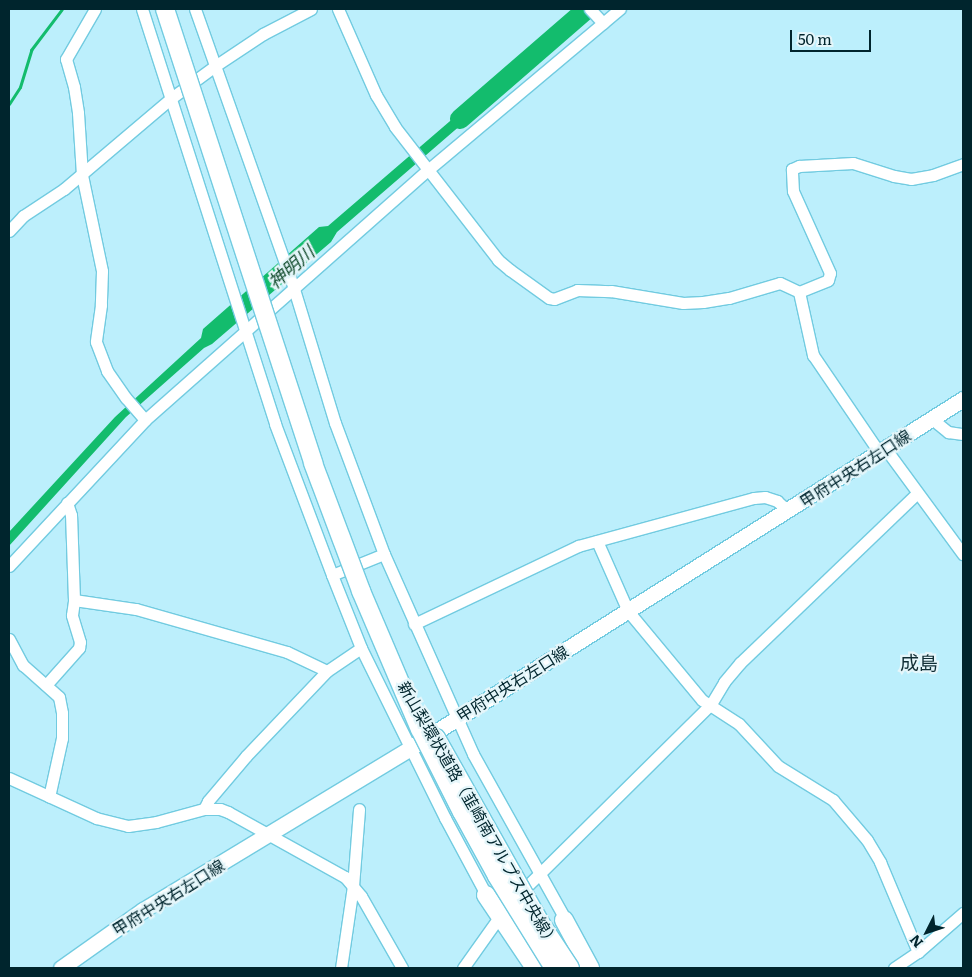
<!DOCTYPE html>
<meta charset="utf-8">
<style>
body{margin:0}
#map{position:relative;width:972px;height:977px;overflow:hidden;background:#bceffc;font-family:Literata,"Noto Sans JP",serif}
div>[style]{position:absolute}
.water>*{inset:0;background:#13bc6d}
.stream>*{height:3px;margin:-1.5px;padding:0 1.5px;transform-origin:1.5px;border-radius:1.5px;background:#13bc6d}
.river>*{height:20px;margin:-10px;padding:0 10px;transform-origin:10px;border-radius:10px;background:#13bc6d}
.roads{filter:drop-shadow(1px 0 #72cbe0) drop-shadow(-1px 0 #72cbe0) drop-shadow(0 1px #72cbe0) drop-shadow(0 -1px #72cbe0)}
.minor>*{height:11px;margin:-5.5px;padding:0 5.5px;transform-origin:5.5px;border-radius:5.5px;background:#fff}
.major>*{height:15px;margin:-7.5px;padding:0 7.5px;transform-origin:7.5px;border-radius:7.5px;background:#fff}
.highway>*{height:18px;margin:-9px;padding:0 9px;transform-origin:9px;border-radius:9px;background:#fff}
.bridges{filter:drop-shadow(1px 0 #72cbe0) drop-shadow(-1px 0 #72cbe0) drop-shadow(0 1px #72cbe0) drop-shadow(0 -1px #72cbe0)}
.highway-bridge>*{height:18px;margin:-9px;padding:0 9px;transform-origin:9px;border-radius:9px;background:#fff}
span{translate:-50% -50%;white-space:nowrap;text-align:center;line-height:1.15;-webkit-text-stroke:4.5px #e5f6fa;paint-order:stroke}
.street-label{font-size:16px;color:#00252d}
.water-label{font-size:18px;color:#114b2c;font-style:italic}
.quarter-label{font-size:19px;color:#112e35}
.frame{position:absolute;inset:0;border:10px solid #00252d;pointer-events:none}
.north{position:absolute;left:902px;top:907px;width:50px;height:50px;-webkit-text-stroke:4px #e5f6fa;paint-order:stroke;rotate:229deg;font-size:14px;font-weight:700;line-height:20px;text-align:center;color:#00252d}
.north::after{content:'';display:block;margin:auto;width:18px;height:22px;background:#00252d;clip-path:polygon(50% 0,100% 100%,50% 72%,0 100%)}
.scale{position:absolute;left:790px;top:30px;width:81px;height:22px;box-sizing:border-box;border:2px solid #00252d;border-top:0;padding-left:6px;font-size:15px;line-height:18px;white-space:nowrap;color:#00252d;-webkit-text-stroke:4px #e5f6fa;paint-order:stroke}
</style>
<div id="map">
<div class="water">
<i style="clip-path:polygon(478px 97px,484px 105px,337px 232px,331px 242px,212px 344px,204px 348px,126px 417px,9px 546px,9px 532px,115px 417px,201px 338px,203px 329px,319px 227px,328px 226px)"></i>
</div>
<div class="stream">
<i style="left:9px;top:104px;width:20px;rotate:-57deg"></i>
<i style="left:20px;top:87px;width:39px;rotate:-73deg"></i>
<i style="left:31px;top:50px;width:51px;rotate:-52.9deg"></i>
</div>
<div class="river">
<i style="left:460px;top:119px;width:168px;rotate:-40.9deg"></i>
</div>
<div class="roads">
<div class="minor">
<i style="left:95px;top:9px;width:58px;rotate:120.1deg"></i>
<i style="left:66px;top:59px;width:29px;rotate:74deg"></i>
<i style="left:74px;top:87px;width:26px;rotate:81deg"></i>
<i style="left:78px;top:113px;width:62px;rotate:86.3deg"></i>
<i style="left:82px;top:175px;width:98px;rotate:78.2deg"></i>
<i style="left:102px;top:271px;width:34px;rotate:92deg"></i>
<i style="left:101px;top:305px;width:37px;rotate:98deg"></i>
<i style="left:96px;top:342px;width:31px;rotate:69deg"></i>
<i style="left:107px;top:371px;width:33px;rotate:55deg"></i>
<i style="left:126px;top:398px;width:29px;rotate:49deg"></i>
<i style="left:142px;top:9px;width:436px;rotate:72.2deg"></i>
<i style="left:275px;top:424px;width:161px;rotate:69.3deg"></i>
<i style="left:332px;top:575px;width:79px;rotate:68.3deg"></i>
<i style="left:361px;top:648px;width:190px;rotate:63.7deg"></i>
<i style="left:445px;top:818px;width:93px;rotate:61.8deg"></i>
<i style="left:195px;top:9px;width:297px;rotate:70.5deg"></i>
<i style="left:294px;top:289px;width:140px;rotate:73deg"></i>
<i style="left:335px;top:423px;width:140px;rotate:69.5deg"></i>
<i style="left:384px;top:554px;width:219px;rotate:66deg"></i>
<i style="left:473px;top:754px;width:195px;rotate:60.8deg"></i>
<i style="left:338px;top:9px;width:94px;rotate:66.2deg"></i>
<i style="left:376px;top:95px;width:37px;rotate:59deg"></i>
<i style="left:395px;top:127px;width:168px;rotate:52.2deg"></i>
<i style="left:498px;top:260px;width:16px;rotate:40deg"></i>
<i style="left:510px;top:270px;width:48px;rotate:35.7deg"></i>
<i style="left:549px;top:298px;width:5px;rotate:11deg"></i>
<i style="left:554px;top:299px;width:25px;rotate:-21deg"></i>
<i style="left:577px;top:290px;width:34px;rotate:2deg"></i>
<i style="left:611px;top:291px;width:73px;rotate:9.5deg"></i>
<i style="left:683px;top:303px;width:20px;rotate:-3deg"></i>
<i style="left:703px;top:302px;width:26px;rotate:-9deg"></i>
<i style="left:729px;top:298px;width:53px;rotate:-16.4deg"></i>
<i style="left:780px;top:283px;width:21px;rotate:25deg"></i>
<i style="left:799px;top:292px;width:65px;rotate:77.5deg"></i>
<i style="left:813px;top:355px;width:117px;rotate:55.8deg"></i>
<i style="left:590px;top:9px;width:19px;rotate:47deg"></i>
<i style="left:9px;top:231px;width:21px;rotate:-47deg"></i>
<i style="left:23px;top:216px;width:49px;rotate:-33.4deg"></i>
<i style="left:64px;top:189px;width:139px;rotate:-40.3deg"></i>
<i style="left:170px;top:99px;width:56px;rotate:-36.3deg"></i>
<i style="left:215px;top:66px;width:58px;rotate:-33.7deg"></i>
<i style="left:263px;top:34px;width:54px;rotate:-27.5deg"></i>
<i style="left:799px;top:292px;width:31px;rotate:-22deg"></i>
<i style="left:828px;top:280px;width:7px;rotate:-74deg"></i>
<i style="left:830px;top:273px;width:90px;rotate:-114.3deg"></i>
<i style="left:793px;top:191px;width:22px;rotate:-93deg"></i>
<i style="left:792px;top:169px;width:8px;rotate:-23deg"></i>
<i style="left:799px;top:166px;width:54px;rotate:-3.2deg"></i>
<i style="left:853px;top:163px;width:43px;rotate:17.6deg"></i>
<i style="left:894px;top:176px;width:17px;rotate:10deg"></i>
<i style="left:911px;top:179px;width:22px;rotate:-10deg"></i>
<i style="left:933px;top:175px;width:32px;rotate:-20deg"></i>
<i style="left:932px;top:419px;width:21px;rotate:39deg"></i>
<i style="left:948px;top:432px;width:15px;rotate:8deg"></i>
<i style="left:885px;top:448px;width:132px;rotate:53.7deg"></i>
<i style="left:597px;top:541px;width:77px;rotate:66.1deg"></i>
<i style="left:628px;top:611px;width:116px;rotate:50.3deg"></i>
<i style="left:702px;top:700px;width:44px;rotate:33deg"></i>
<i style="left:739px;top:724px;width:57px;rotate:47.1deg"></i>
<i style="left:778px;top:766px;width:65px;rotate:31.7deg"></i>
<i style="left:833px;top:800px;width:52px;rotate:49.6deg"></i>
<i style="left:867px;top:840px;width:26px;rotate:59deg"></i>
<i style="left:880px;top:862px;width:98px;rotate:67.1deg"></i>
<i style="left:9px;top:566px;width:200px;rotate:-47deg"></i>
<i style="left:145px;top:420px;width:379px;rotate:-41.5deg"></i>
<i style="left:429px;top:169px;width:249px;rotate:-40deg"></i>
<i style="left:332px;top:575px;width:56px;rotate:-22deg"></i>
<i style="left:74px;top:600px;width:63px;rotate:8.3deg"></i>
<i style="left:136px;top:609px;width:157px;rotate:15.9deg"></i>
<i style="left:287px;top:652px;width:44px;rotate:25.4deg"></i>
<i style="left:414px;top:624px;width:182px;rotate:-25.4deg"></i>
<i style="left:578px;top:546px;width:182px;rotate:-15.3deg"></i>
<i style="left:754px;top:498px;width:11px;rotate:-5deg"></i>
<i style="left:765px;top:497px;width:13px;rotate:18deg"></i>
<i style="left:777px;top:501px;width:15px;rotate:42deg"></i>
<i style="left:9px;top:639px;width:30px;rotate:62deg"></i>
<i style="left:23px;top:665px;width:48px;rotate:41.6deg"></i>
<i style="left:59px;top:697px;width:16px;rotate:79deg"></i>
<i style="left:62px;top:713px;width:25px;rotate:90deg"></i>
<i style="left:62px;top:738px;width:60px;rotate:102.4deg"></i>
<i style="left:46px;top:685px;width:50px;rotate:-48.3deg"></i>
<i style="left:79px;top:648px;width:6px;rotate:-81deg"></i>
<i style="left:80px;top:642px;width:28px;rotate:-107deg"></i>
<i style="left:72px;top:615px;width:15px;rotate:-82deg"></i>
<i style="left:74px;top:600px;width:85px;rotate:-92deg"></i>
<i style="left:71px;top:515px;width:13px;rotate:-108deg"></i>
<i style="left:9px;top:778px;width:96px;rotate:24.7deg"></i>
<i style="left:96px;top:818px;width:33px;rotate:14deg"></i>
<i style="left:128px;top:826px;width:28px;rotate:-8deg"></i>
<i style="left:156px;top:822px;width:50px;rotate:-15.2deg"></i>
<i style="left:204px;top:809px;width:16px"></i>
<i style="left:220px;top:809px;width:9px;rotate:21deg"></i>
<i style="left:228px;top:812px;width:134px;rotate:29.1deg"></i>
<i style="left:345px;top:877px;width:25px;rotate:50deg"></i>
<i style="left:361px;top:896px;width:83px;rotate:60.3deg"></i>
<i style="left:204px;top:809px;width:9px;rotate:-63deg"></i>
<i style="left:208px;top:801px;width:59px;rotate:-49.8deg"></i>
<i style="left:246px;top:756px;width:117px;rotate:-46.4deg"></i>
<i style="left:327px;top:671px;width:41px;rotate:-34.1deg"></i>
<i style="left:518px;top:895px;width:272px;rotate:-44.7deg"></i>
<i style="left:711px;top:704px;width:26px;rotate:-59deg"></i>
<i style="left:724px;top:682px;width:25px;rotate:-50deg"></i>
<i style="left:740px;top:663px;width:245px;rotate:-43.8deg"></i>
<i style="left:341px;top:968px;width:83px;rotate:-81.7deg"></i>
<i style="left:353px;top:886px;width:77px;rotate:-85.5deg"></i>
<i style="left:463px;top:968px;width:71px;rotate:-54.7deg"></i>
<i style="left:894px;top:968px;width:29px;rotate:-34deg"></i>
<i style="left:918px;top:952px;width:60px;rotate:-40.9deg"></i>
</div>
<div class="major">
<i style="left:61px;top:968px;width:100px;rotate:-35.3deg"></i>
<i style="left:143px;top:910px;width:312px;rotate:-31.2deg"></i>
<i style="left:410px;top:748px;width:654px;rotate:-32.26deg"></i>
</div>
<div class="highway">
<i style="left:486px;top:895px;width:88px;rotate:56.1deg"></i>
<i style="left:564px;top:920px;width:55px;rotate:61.6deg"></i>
</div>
</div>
<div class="bridges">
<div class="highway-bridge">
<i style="left:165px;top:9px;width:478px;rotate:71.9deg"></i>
<i style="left:313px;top:463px;width:137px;rotate:69.4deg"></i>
<i style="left:361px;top:591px;width:150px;rotate:66.9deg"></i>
<i style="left:420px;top:729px;width:93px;rotate:63.2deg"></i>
<i style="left:462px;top:812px;width:73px;rotate:61.3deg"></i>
<i style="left:497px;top:876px;width:108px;rotate:58.2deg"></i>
<i style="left:436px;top:738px;width:210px;rotate:60.6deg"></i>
<i style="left:539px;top:921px;width:56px;rotate:56.6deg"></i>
</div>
</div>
<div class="street-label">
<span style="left:855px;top:468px;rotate:-33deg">甲府中央右左口線</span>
<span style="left:512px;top:683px;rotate:-32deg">甲府中央右左口線</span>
<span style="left:479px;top:814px;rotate:60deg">新山梨環状道路（韮崎南アルプス中央線）</span>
<span style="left:168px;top:897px;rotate:-32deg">甲府中央右左口線</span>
</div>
<div class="water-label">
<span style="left:291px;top:267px;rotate:-41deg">神明川</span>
</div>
<div class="quarter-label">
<span style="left:919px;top:663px">成島</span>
</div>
<div class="frame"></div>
<div class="north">N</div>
<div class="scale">50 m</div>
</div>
